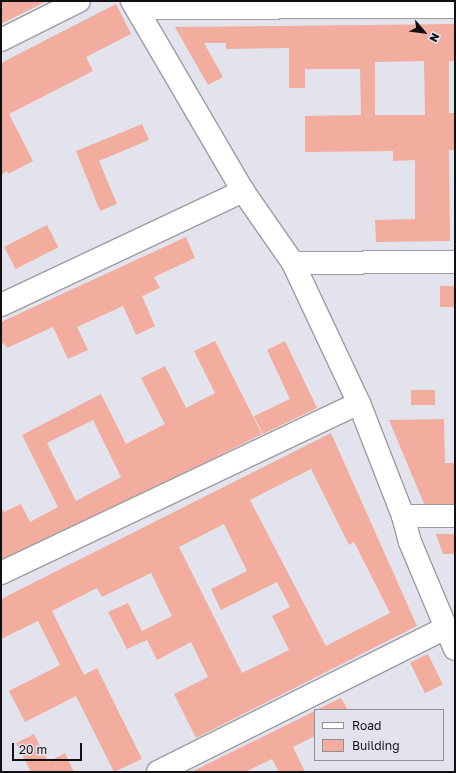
<!DOCTYPE html>
<style>
body{margin:0}
#map{position:relative;width:456px;height:773px;overflow:hidden;background:#e3e3ed;font-family:"Golos Text",sans-serif}
div>[style]{position:absolute}
.building>*{inset:0;background:#f2ad9e;transform-origin:0 0}
.roads{filter:drop-shadow(1px 0 #9c9ca5) drop-shadow(-1px 0 #9c9ca5) drop-shadow(0 1px #9c9ca5) drop-shadow(0 -1px #9c9ca5)}
.street>*{height:22px;margin:-11px;padding:0 11px;transform-origin:11px;border-radius:11px;background:#fff}
span{translate:-50% -50%;white-space:nowrap;text-align:center;line-height:1.15;-webkit-text-stroke:3.5px #e3e3ed;paint-order:stroke}
.frame{position:absolute;inset:0;border:2px solid #111114;pointer-events:none}
.legend{position:absolute;left:314px;top:709px;width:130px;height:52px;box-sizing:border-box;background:#e3e3ed;border:1px solid #8f8f96;margin:0;padding:5px 7px;list-style:none;font-size:12px;color:#111114}
.legend li{display:flex;align-items:center;gap:8px;height:20px}
.legend b{width:20px;border:1px solid #8f8f96}
.north{position:absolute;left:404px;top:12px;width:40px;height:40px;-webkit-text-stroke:3px #e3e3ed;paint-order:stroke;rotate:118deg;font-size:11px;font-weight:700;line-height:16px;text-align:center;color:#111114}
.north::after{content:'';display:block;margin:auto;width:14px;height:18px;background:#111114;clip-path:polygon(50% 0,100% 100%,50% 72%,0 100%)}
.scale{position:absolute;left:12px;top:743px;width:70px;height:18px;box-sizing:border-box;border:2px solid #111114;border-top:0;padding-left:5px;font-size:12px;line-height:14px;white-space:nowrap;color:#111114;-webkit-text-stroke:3px #e3e3ed;paint-order:stroke}
</style>
<div id="map">
<div class="building">
<i style="clip-path:polygon(1px 1px,47px 1px,1px 24px)"></i>
<i style="clip-path:polygon(116px 4px,131px 34px,86px 57px,93px 71px,9px 114px,33px 161px,8px 174px,7px 171px,1px 175px,1px 63px)"></i>
<i style="clip-path:polygon(evenodd,455px 24px,455px 61px,449px 61px,449px 113px,455px 113px,455px 150px,449px 150px,450px 241px,376px 242px,375px 220px,415px 219px,415px 160px,393px 161px,393px 151px,305px 152px,305px 116px,361px 115px,360px 69px,305px 69px,305px 88px,289px 88px,289px 48px,226px 49px,226px 43px,204px 43px,223px 77px,208px 85px,175px 27px,455px 24px,424px 61px,425px 115px,375px 115px,375px 62px,424px 61px)"></i>
<i style="clip-path:polygon(142px 124px,149px 140px,99px 161px,117px 204px,100px 211px,76px 151px)"></i>
<i style="left:47px;top:225px;width:25px;height:48px;rotate:63deg"></i>
<i style="clip-path:polygon(186px 237px,195px 258px,154px 277px,160px 288px,142px 296px,155px 326px,136px 335px,123px 306px,77px 327px,88px 350px,68px 359px,53px 327px,7px 348px,4px 343px,1px 345px,1px 322px)"></i>
<i style="left:440px;top:286px;width:15px;height:21px"></i>
<i style="clip-path:polygon(evenodd,215px 341px,262px 434px,87px 522px,1px 562px,1px 507px,4px 512px,21px 504px,30px 522px,58px 507px,22px 435px,101px 394px,126px 444px,165px 424px,141px 378px,165px 366px,186px 408px,215px 393px,194px 351px,215px 341px,93px 420px,121px 477px,76px 501px,47px 443px,93px 420px)"></i>
<i style="clip-path:polygon(285px 341px,317px 408px,263px 434px,254px 416px,290px 399px,267px 350px)"></i>
<i style="left:411px;top:390px;width:24px;height:15px"></i>
<i style="clip-path:polygon(444px 419px,445px 463px,455px 463px,455px 504px,425px 506px,389px 420px)"></i>
<i style="clip-path:polygon(evenodd,331px 433px,417px 626px,196px 738px,174px 694px,208px 677px,191px 642px,157px 660px,147px 640px,127px 649px,108px 612px,128px 603px,142px 631px,172px 616px,151px 573px,102px 597px,97px 588px,52px 611px,84px 675px,97px 668px,142px 759px,114px 772px,76px 696px,25px 722px,9px 691px,60px 665px,38px 621px,1px 639px,1px 599px,331px 433px,311px 469px,349px 545px,354px 542px,390px 613px,326px 646px,250px 500px,311px 469px,331px 433px,224px 524px,247px 571px,211px 589px,221px 610px,277px 582px,290px 607px,272px 616px,289px 650px,242px 673px,179px 547px,224px 524px)"></i>
<i style="clip-path:polygon(436px 534px,455px 534px,455px 554px,443px 554px)"></i>
<i style="left:428px;top:654px;width:34px;height:20px;rotate:64deg"></i>
<i style="clip-path:polygon(341px 698px,348px 710px,316px 710px)"></i>
<i style="clip-path:polygon(315px 711px,315px 736px,293px 747px,305px 772px,279px 772px,272px 759px,245px 772px,191px 772px)"></i>
<i style="clip-path:polygon(34px 734px,48px 762px,65px 753px,74px 772px,31px 772px,16px 743px)"></i>
</div>
<div class="roads">
<div class="street">
<i style="left:132px;top:1px;width:220px;rotate:59.7deg"></i>
<i style="left:243px;top:191px;width:88px;rotate:55.2deg"></i>
<i style="left:293px;top:263px;width:155px;rotate:64.8deg"></i>
<i style="left:359px;top:403px;width:121px;rotate:68.7deg"></i>
<i style="left:403px;top:516px;width:27px;rotate:75deg"></i>
<i style="left:410px;top:542px;width:116px;rotate:67.2deg"></i>
<i style="left:137px;top:8px;width:318px;rotate:-0.2deg"></i>
<i style="left:1px;top:40px;width:87px;rotate:-26.6deg"></i>
<i style="left:293px;top:263px;width:162px;rotate:-0.4deg"></i>
<i style="left:1px;top:305px;width:268px;rotate:-25.2deg"></i>
<i style="left:403px;top:516px;width:52px"></i>
<i style="left:1px;top:573px;width:396px;rotate:-25.4deg"></i>
<i style="left:158px;top:772px;width:322px;rotate:-26.6deg"></i>
</div>
</div>
<div class="frame"></div>
<ul class="legend">
<li><b style="height:5px;background:#fff"></b>Road</li>
<li><b style="height:11px;background:#f2ad9e"></b>Building</li>
</ul>
<div class="north">N</div>
<div class="scale">20 m</div>
</div>
